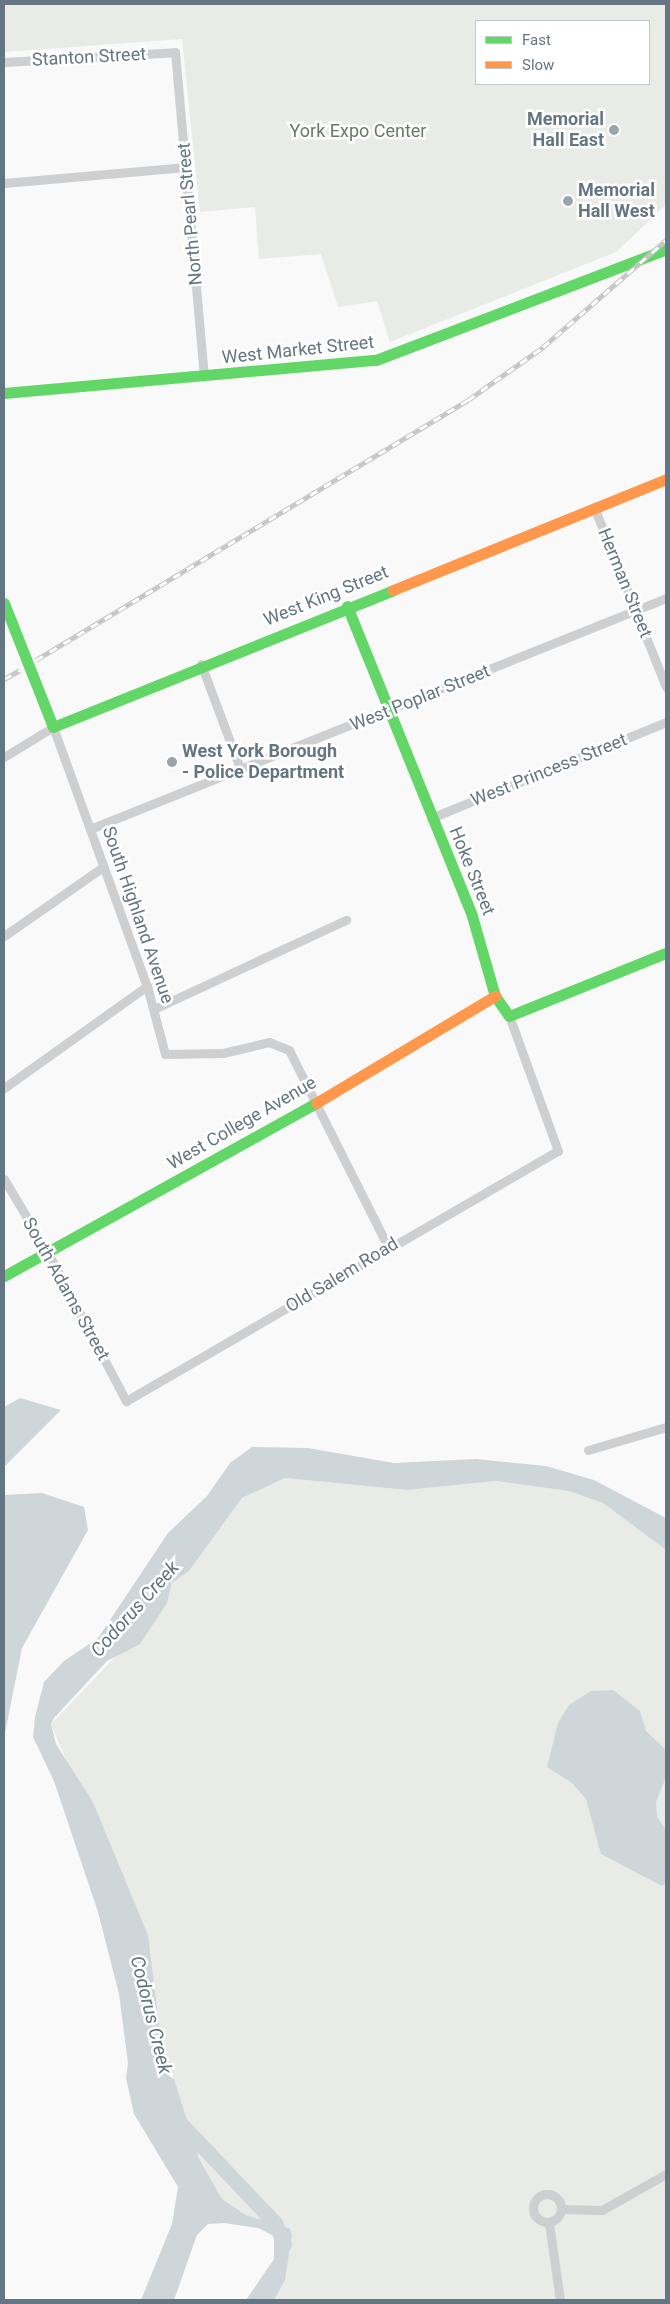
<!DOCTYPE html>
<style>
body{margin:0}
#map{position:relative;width:670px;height:2304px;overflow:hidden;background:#f9f9f9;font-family:Roboto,sans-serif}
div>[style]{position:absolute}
.green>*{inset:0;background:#e8ebe6}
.water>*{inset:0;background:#ced6d9}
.river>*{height:15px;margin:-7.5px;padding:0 7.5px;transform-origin:7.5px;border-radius:7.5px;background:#ced6d9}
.street>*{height:9px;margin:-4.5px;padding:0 4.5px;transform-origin:4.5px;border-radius:4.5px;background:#cecfd0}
.street>.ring{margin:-4.5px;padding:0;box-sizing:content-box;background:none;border:9px solid #cecfd0;border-radius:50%}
.fast>*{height:11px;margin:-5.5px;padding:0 5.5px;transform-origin:5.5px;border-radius:5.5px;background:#63d668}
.slow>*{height:11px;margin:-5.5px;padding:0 5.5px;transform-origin:5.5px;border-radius:5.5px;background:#ff974d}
.rail>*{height:4.5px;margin-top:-2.25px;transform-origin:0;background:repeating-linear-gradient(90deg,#fff 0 8px,#c3c5c6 0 16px);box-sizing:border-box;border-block:1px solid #c3c5c6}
.dots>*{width:14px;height:14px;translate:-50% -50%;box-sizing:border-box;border:2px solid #fff;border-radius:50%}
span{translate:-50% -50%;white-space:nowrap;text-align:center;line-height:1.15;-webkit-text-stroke:5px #fff;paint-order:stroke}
.street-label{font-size:18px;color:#657683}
.poi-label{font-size:18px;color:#657683;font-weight:700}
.right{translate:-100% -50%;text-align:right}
.left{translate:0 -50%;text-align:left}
.park-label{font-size:18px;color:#687a64}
.water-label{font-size:19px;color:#60757c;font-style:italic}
.frame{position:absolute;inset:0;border:5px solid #657683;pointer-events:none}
.legend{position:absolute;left:475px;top:20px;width:175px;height:65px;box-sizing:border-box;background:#fff;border:1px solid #c1c8cd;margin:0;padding:6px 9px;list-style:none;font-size:15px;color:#657683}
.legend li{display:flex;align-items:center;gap:10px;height:25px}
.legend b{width:25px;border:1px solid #c1c8cd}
</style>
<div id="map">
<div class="green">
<i style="clip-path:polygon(evenodd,4px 4px,666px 4px,666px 205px,616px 252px,390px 342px,377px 301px,338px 307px,321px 254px,259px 259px,255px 207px,200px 212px,182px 39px,4px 52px,4px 4px,476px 21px,649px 21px,649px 84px,476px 84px,476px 21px)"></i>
<i style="clip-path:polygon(285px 1478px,407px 1490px,496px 1481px,569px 1491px,603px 1503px,666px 1550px,666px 2300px,274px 2300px,285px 2280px,289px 2228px,246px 2215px,222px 2199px,168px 2104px,158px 2071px,160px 2032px,148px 1935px,93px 1802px,75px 1781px,51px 1724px,167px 1603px,172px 1583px,189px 1571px,242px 1498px)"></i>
</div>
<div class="water">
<i style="clip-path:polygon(20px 1398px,61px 1410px,4px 1467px,4px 1407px)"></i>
<i style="clip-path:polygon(252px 1447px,308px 1448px,394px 1463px,476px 1459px,546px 1466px,594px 1480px,666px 1518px,666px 1550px,603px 1503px,569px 1491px,496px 1481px,407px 1490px,285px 1478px,242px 1498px,189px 1571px,172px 1583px,167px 1603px,140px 1644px,107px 1661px,54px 1718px,51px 1724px,56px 1744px,93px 1802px,148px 1935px,160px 2032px,158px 2071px,168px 2104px,222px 2199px,246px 2215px,289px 2228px,292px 2234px,285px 2280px,274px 2300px,246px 2300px,274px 2259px,274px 2236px,258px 2228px,224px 2223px,208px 2224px,197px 2235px,174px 2300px,141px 2300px,172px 2224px,178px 2187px,134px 2114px,126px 2078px,128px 2063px,119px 1994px,98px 1912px,54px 1781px,33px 1737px,35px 1717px,44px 1682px,64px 1661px,98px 1638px,168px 1533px,207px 1496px,230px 1463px)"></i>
<i style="clip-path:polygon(42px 1493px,84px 1507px,88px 1530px,22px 1648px,4px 1738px,4px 1495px)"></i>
<i style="clip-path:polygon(613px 1690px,640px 1711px,646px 1731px,666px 1750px,666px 1777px,656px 1802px,657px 1817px,666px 1830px,666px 1883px,662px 1886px,601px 1854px,586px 1799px,572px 1783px,547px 1767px,558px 1723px,569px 1705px,591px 1691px)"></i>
</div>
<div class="river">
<i style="left:153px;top:2038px;width:124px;rotate:72.6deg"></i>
<i style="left:183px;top:2126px;width:134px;rotate:46.5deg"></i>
<i style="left:275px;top:2223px;width:23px;rotate:67deg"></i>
</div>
<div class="street">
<i style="left:4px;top:62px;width:171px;rotate:-3.3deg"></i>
<i style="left:175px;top:52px;width:326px;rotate:84.9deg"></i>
<i style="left:4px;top:183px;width:183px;rotate:-5deg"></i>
<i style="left:594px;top:507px;width:194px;rotate:68.2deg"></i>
<i style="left:201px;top:664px;width:114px;rotate:69.5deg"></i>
<i style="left:4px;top:757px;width:57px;rotate:-31.5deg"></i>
<i style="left:53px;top:727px;width:276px;rotate:70.1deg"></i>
<i style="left:147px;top:986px;width:70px;rotate:75.2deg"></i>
<i style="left:165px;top:1054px;width:58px;rotate:-1deg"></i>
<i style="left:223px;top:1053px;width:47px;rotate:-13.4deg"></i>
<i style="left:269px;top:1042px;width:22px;rotate:22deg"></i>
<i style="left:289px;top:1050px;width:220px;rotate:63.3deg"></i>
<i style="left:431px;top:818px;width:254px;rotate:-22.2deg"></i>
<i style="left:90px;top:829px;width:621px;rotate:-21.85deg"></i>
<i style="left:4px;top:936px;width:121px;rotate:-34.9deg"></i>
<i style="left:154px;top:1009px;width:212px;rotate:-24.9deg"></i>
<i style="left:4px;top:1088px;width:176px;rotate:-35.5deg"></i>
<i style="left:4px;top:1179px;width:84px;rotate:59.2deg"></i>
<i style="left:47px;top:1251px;width:170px;rotate:62.2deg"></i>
<i style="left:126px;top:1401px;width:499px;rotate:-30.1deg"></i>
<i style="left:558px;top:1151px;width:144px;rotate:-109.9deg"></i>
<i style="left:588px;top:1450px;width:81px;rotate:-16.4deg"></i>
<i class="ring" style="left:533px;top:2194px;width:19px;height:19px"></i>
<i style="left:561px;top:2209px;width:41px;rotate:1.4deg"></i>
<i style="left:602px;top:2210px;width:73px;rotate:-29.4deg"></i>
<i style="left:549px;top:2223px;width:78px;rotate:81.9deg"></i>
</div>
<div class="fast">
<i style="left:4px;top:393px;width:373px;rotate:-5.1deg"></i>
<i style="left:376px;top:360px;width:311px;rotate:-20.9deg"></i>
<i style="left:4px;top:603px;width:133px;rotate:68.4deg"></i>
<i style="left:53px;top:727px;width:367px;rotate:-21.9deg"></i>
<i style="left:347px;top:606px;width:334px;rotate:68deg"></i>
<i style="left:472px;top:916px;width:83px;rotate:74deg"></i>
<i style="left:495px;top:996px;width:24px;rotate:55deg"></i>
<i style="left:509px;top:1016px;width:169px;rotate:-21.9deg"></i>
<i style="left:4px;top:1276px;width:357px;rotate:-29deg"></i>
</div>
<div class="slow">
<i style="left:393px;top:590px;width:295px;rotate:-22.1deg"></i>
<i style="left:316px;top:1103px;width:209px;rotate:-30.9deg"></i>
</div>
<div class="rail">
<i style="left:36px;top:660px;width:504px;rotate:-31.04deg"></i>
<i style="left:468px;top:400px;width:92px;rotate:-35.2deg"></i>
<i style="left:543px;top:347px;width:163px;rotate:-41deg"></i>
<i style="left:4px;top:679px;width:18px;rotate:-29deg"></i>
</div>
<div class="dots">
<i style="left:614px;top:130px;background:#99a4ac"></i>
<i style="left:568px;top:201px;background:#99a4ac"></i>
<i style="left:172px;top:762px;background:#99a4ac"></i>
</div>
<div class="street-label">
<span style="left:89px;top:57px;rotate:-3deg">Stanton Street</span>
<span style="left:190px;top:214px;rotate:-95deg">North Pearl Street</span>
<span style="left:298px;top:350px;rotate:-6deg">West Market Street</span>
<span style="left:625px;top:583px;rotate:68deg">Herman Street</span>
<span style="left:326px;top:596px;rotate:-22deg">West King Street</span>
<span style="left:420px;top:698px;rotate:-22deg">West Poplar Street</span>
<span style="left:549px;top:770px;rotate:-22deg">West Princess Street</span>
<span style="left:472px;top:871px;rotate:68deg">Hoke Street</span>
<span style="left:138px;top:915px;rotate:71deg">South Highland Avenue</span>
<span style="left:242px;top:1123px;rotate:-30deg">West College Avenue</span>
<span style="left:342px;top:1275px;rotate:-31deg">Old Salem Road</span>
<span style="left:66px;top:1289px;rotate:61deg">South Adams Street</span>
</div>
<div class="poi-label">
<span class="right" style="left:604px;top:130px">Memorial<br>Hall East</span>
<span class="left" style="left:578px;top:201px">Memorial<br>Hall West</span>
<span class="left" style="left:182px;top:762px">West York Borough<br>- Police Department</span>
</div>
<div class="park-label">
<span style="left:358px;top:131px">York Expo Center</span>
</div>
<div class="water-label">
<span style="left:135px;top:1609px;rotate:-48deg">Codorus Creek</span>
<span style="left:151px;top:2015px;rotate:76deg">Codorus Creek</span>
</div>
<div class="frame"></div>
<ul class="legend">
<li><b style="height:6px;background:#63d668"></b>Fast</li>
<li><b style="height:6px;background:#ff974d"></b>Slow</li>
</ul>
</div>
